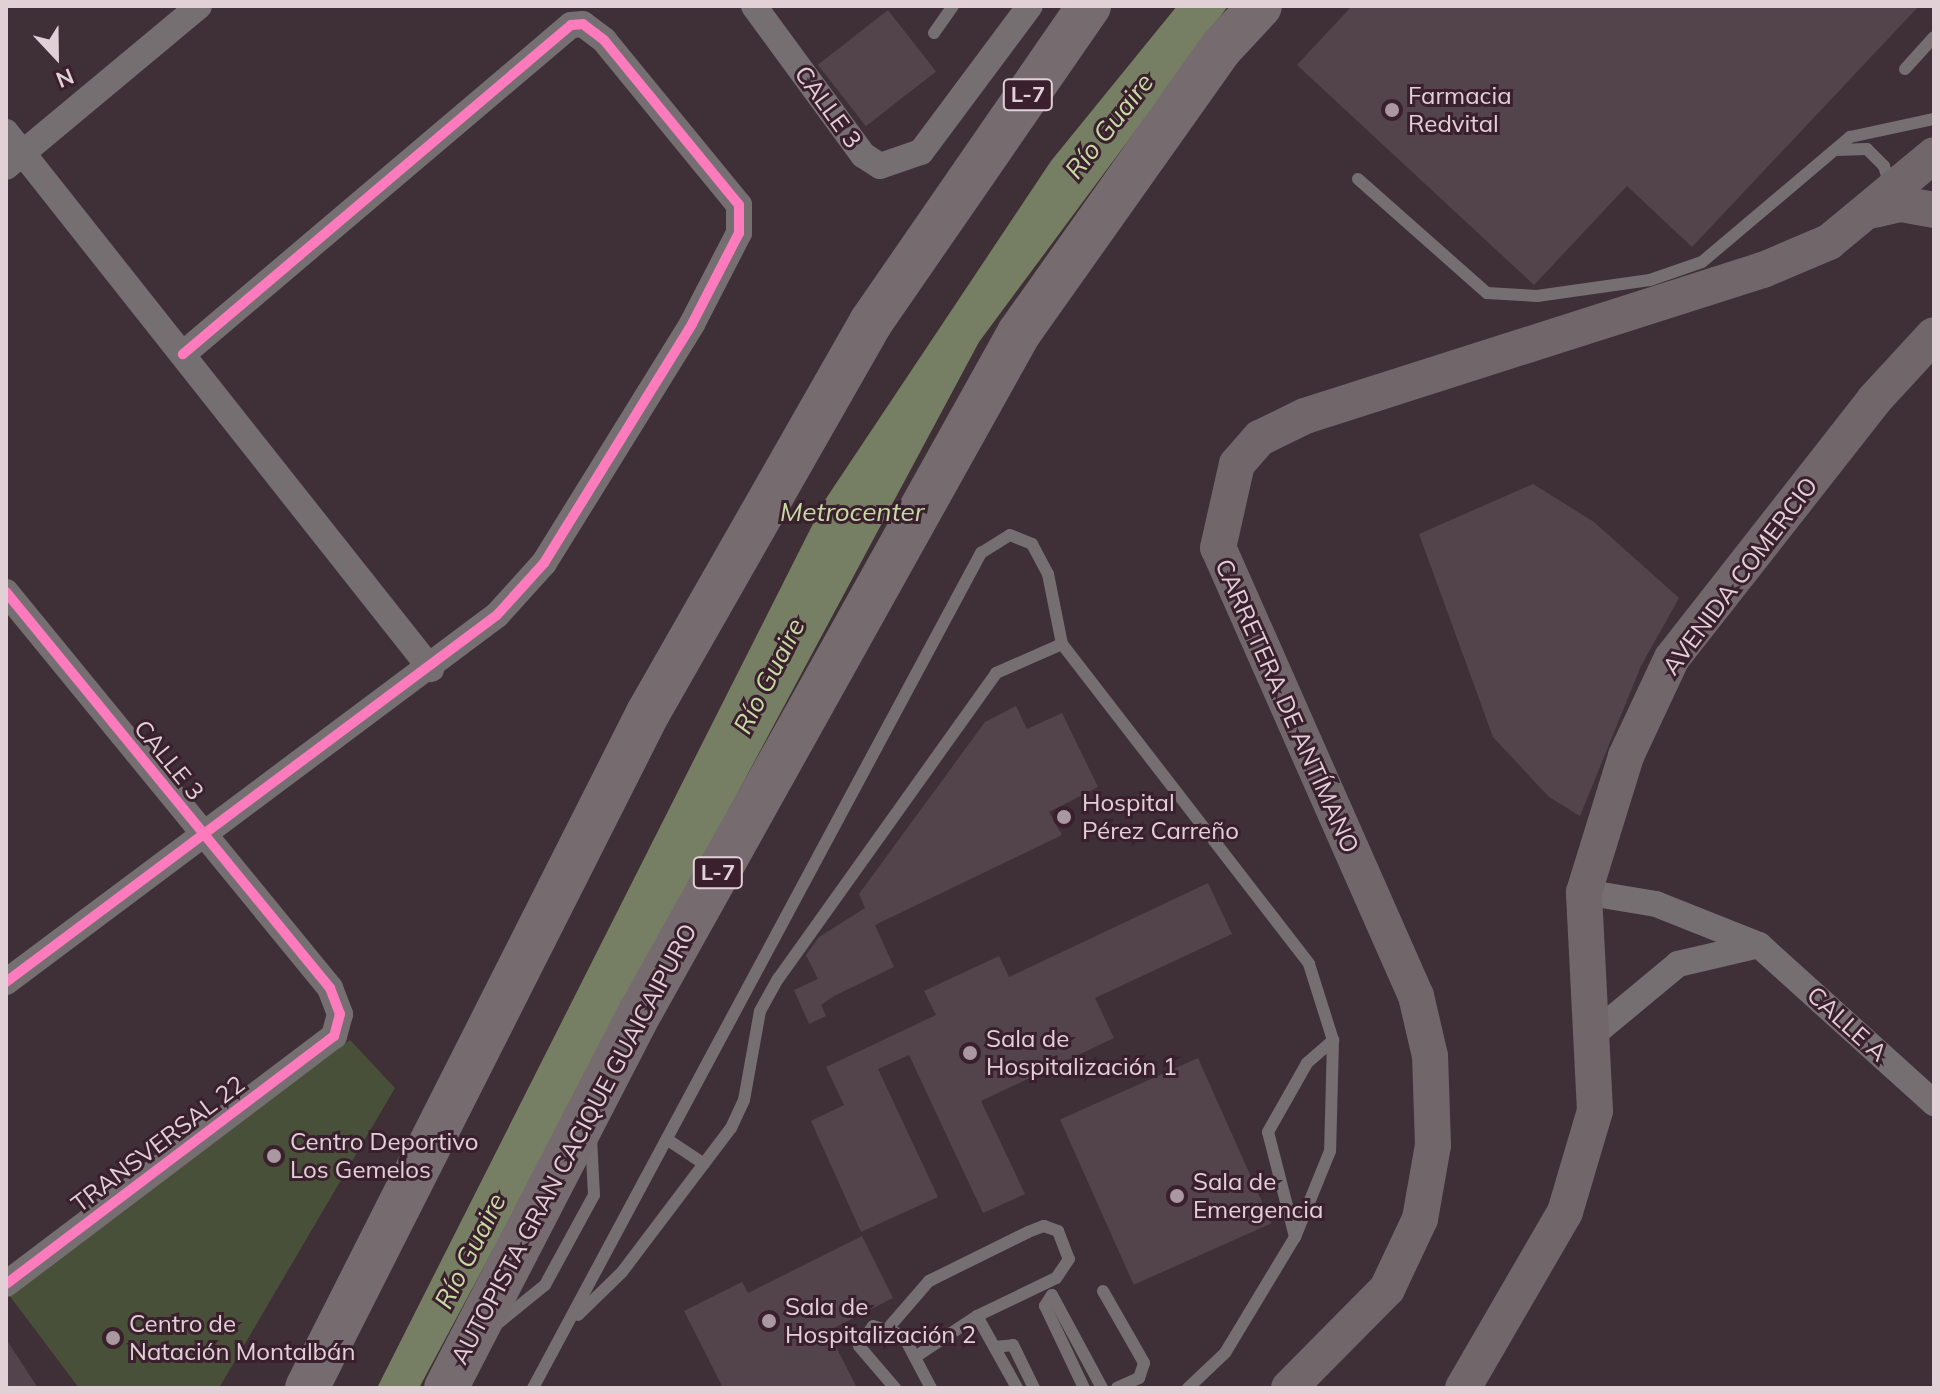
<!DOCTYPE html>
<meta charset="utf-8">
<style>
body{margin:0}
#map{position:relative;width:1940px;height:1394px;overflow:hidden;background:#3f3037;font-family:Mulish,sans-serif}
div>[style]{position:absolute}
.green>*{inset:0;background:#49503a}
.water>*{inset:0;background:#767e64}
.building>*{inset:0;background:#52444a;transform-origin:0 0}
.lane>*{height:12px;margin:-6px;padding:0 6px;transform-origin:6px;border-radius:6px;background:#756f72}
.street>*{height:26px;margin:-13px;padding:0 13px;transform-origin:13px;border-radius:13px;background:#756f72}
.secondary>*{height:36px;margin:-18px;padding:0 18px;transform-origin:18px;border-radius:18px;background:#71676b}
.highway>*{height:44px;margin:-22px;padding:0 22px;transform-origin:22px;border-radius:22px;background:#766c70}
.cycleway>*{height:10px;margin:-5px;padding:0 5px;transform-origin:5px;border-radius:5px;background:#fd7abc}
.dots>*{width:22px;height:22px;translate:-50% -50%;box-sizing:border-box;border:4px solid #3a202c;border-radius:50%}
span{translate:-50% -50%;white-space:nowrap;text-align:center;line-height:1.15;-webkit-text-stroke:6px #3a202c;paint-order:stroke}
.shield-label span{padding:2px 6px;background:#3a202c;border:2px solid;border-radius:6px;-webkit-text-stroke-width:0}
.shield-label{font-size:22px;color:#e2d0d7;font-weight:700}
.poi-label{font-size:24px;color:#e2d0d7}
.left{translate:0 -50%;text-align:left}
.street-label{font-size:24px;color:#e2d0d7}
.water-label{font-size:26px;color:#c7dba5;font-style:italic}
.frame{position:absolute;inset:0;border:8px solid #e2d0d7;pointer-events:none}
.north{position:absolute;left:16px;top:16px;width:80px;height:80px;-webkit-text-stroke:6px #3a202c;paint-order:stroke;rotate:158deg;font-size:22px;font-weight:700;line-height:32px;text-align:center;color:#e2d0d7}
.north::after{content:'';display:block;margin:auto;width:28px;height:36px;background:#e2d0d7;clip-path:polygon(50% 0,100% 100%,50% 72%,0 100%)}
</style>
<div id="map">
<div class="green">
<i style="clip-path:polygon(350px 1040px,395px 1088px,219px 1388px,79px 1388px,6px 1291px)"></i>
</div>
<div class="water">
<i style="clip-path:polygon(1177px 6px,1228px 6px,979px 342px,419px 1388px,377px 1388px,825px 500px,1051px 161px)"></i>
</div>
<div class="building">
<i style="clip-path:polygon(1352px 6px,1919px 6px,1692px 247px,1627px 186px,1534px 285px,1297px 65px)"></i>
<i style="left:888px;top:10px;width:78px;height:89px;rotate:52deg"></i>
<i style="clip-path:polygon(1533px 484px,1594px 522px,1679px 598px,1641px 666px,1580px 816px,1549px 797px,1493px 737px,1419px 534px)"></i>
<i style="clip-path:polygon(1016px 706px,1027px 729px,1062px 713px,1098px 787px,1049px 812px,1062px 835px,875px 925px,894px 967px,834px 996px,821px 1005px,826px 1016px,809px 1024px,794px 990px,818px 979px,806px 955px,819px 937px,865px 908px,859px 894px,985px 722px)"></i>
<i style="clip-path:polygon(1208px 883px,1232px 934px,1095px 998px,1114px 1038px,981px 1101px,1025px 1194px,983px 1213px,909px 1055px,878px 1069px,938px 1197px,861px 1232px,811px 1121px,844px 1105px,826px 1067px,936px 1015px,924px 991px,999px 956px,1009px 977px)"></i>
<i style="left:1198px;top:1058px;width:181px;height:151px;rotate:66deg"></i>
<i style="clip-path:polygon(862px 1236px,893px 1298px,828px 1331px,857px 1388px,723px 1388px,684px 1311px,742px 1282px,748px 1293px)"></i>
<i style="clip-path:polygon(6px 1339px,38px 1388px,6px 1388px)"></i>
</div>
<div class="lane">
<i style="left:934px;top:33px;width:33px;rotate:-55deg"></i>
<i style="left:1905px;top:69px;width:43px;rotate:-47.8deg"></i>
<i style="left:1835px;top:150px;width:32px;rotate:-2deg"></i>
<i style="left:1867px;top:149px;width:24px;rotate:45deg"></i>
<i style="left:1884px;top:166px;width:21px;rotate:73deg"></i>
<i style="left:1358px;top:179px;width:172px;rotate:41.5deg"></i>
<i style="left:1487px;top:293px;width:50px;rotate:3.4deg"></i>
<i style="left:1537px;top:296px;width:114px;rotate:-8.1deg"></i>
<i style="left:1650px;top:280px;width:55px;rotate:-19.1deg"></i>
<i style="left:1702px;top:262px;width:194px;rotate:-40.2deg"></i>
<i style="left:1850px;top:137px;width:86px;rotate:-12.1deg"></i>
<i style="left:668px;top:1140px;width:43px;rotate:33.7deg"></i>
<i style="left:1295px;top:1237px;width:108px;rotate:-104.4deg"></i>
<i style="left:1268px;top:1132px;width:79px;rotate:-60.5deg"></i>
<i style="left:1307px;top:1063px;width:35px;rotate:-41deg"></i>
<i style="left:1103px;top:1291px;width:83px;rotate:60.3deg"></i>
<i style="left:1144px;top:1363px;width:16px;rotate:108deg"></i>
<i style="left:1139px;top:1378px;width:24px;rotate:156deg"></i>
<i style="left:578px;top:1315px;width:62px;rotate:-44.3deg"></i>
<i style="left:622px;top:1272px;width:181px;rotate:-52.9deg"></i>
<i style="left:731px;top:1128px;width:31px;rotate:-65deg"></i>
<i style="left:744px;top:1100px;width:90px;rotate:-79.8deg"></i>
<i style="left:760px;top:1011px;width:37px;rotate:-61deg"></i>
<i style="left:778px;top:979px;width:376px;rotate:-54.5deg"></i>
<i style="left:996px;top:673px;width:72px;rotate:-23.7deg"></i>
<i style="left:977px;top:1316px;width:82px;rotate:60.9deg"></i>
<i style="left:497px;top:1324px;width:62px;rotate:-39.1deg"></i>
<i style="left:545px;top:1285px;width:102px;rotate:-61.4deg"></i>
<i style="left:594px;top:1195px;width:57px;rotate:-93deg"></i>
<i style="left:890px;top:1326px;width:60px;rotate:-49.1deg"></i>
<i style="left:929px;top:1281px;width:110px;rotate:-26.3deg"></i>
<i style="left:1028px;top:1232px;width:17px;rotate:-21deg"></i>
<i style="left:1044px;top:1226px;width:15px;rotate:20deg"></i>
<i style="left:1058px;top:1231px;width:30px;rotate:69deg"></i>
<i style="left:1069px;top:1259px;width:23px;rotate:124deg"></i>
<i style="left:1056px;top:1278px;width:88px;rotate:154.3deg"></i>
<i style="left:977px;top:1316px;width:71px;rotate:146.5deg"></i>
<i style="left:995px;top:1347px;width:18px;rotate:-6deg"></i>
<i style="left:1013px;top:1345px;width:48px;rotate:64deg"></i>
<i style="left:533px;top:1388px;width:948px;rotate:-61.79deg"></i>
<i style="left:981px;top:553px;width:34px;rotate:-32deg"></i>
<i style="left:1010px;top:535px;width:24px;rotate:22deg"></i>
<i style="left:1032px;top:544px;width:34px;rotate:62deg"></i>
<i style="left:1048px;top:574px;width:71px;rotate:78.7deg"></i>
<i style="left:1062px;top:644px;width:404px;rotate:52.3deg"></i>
<i style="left:1309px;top:964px;width:80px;rotate:72.5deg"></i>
<i style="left:1333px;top:1040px;width:111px;rotate:91.5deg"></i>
<i style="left:1330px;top:1151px;width:93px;rotate:112.1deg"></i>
<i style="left:1295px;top:1237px;width:135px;rotate:121.1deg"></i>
<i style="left:1225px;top:1353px;width:51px;rotate:136.6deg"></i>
<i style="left:895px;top:1388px;width:55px;rotate:-130.6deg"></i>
<i style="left:859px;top:1346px;width:24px;rotate:-55deg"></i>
<i style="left:873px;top:1326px;width:31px;rotate:17deg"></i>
<i style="left:903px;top:1335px;width:60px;rotate:62.2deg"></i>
<i style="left:1084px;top:1388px;width:91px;rotate:-115.4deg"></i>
<i style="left:1045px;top:1306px;width:13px;rotate:-58deg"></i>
<i style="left:1052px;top:1295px;width:106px;rotate:61.7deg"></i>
</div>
<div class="street">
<i style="left:754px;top:6px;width:185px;rotate:53.8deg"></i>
<i style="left:863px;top:155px;width:20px;rotate:33deg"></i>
<i style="left:880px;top:166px;width:43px;rotate:-18.9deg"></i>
<i style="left:921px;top:152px;width:182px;rotate:-53.3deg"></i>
<i style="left:6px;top:132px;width:685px;rotate:51.64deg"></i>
<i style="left:6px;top:167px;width:251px;rotate:-39.8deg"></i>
<i style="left:6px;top:592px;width:512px;rotate:50.71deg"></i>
<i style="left:330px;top:988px;width:28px;rotate:69deg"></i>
<i style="left:340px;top:1014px;width:23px;rotate:105deg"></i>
<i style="left:334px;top:1036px;width:411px;rotate:142.9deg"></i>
<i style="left:1584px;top:892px;width:73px;rotate:9.5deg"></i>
<i style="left:1656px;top:904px;width:111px;rotate:21.7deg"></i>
<i style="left:1759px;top:945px;width:236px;rotate:42.1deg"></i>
<i style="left:6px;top:982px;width:613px;rotate:-36.78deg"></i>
<i style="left:497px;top:615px;width:70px;rotate:-47.9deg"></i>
<i style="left:544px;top:563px;width:281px;rotate:-58.2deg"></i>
<i style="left:692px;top:324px;width:102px;rotate:-62.7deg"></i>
<i style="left:739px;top:233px;width:28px;rotate:-90deg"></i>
<i style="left:739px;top:205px;width:213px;rotate:-129.3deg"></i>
<i style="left:604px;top:40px;width:26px;rotate:-143deg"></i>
<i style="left:583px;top:24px;width:12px;rotate:175deg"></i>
<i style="left:571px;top:25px;width:509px;rotate:139.7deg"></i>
<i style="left:1595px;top:1033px;width:108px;rotate:-39.7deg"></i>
<i style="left:1678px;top:964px;width:83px;rotate:-13.2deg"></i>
</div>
<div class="secondary">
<i style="left:1874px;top:210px;width:28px;rotate:-13deg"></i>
<i style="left:1901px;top:204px;width:34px;rotate:10deg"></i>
<i style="left:1289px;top:1388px;width:139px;rotate:-45.3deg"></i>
<i style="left:1387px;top:1289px;width:77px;rotate:-64.8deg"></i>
<i style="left:1420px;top:1219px;width:75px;rotate:-80deg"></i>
<i style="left:1433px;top:1145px;width:89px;rotate:-91.9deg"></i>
<i style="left:1430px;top:1056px;width:62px;rotate:-103.1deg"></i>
<i style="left:1416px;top:996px;width:490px;rotate:-113.8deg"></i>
<i style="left:1218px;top:548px;width:86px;rotate:-77.3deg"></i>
<i style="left:1237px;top:464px;width:35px;rotate:-49deg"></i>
<i style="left:1260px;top:438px;width:50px;rotate:-26.1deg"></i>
<i style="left:1305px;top:416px;width:481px;rotate:-17.7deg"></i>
<i style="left:1763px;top:270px;width:72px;rotate:-23deg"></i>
<i style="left:1829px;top:242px;width:136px;rotate:-39.6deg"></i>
<i style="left:1463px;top:1388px;width:203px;rotate:-59.9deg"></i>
<i style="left:1565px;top:1212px;width:105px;rotate:-73.5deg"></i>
<i style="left:1595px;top:1111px;width:219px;rotate:-92.9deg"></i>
<i style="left:1584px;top:892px;width:142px;rotate:-72.8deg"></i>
<i style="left:1626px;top:756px;width:108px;rotate:-64.9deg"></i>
<i style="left:1672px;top:658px;width:328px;rotate:-51.9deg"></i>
<i style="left:1874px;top:400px;width:88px;rotate:-47.3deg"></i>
</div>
<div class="highway">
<i style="left:307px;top:1388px;width:756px;rotate:-63.2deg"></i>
<i style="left:648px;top:713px;width:450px;rotate:-60.3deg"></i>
<i style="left:871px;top:322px;width:384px;rotate:-55.4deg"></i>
<i style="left:446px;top:1388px;width:427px;rotate:-62.7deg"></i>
<i style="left:642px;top:1009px;width:774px;rotate:-60.85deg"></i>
<i style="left:1019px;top:333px;width:349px;rotate:-54.7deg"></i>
<i style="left:1221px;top:48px;width:57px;rotate:-47.1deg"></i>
</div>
<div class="cycleway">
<i style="left:6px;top:592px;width:512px;rotate:50.71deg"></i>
<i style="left:330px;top:988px;width:28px;rotate:69deg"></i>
<i style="left:340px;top:1014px;width:23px;rotate:105deg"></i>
<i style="left:334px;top:1036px;width:411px;rotate:142.9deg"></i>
<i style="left:6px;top:982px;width:613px;rotate:-36.78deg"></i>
<i style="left:497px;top:615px;width:70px;rotate:-47.9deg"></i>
<i style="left:544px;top:563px;width:281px;rotate:-58.2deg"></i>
<i style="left:692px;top:324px;width:102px;rotate:-62.7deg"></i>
<i style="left:739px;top:233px;width:28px;rotate:-90deg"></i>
<i style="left:739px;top:205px;width:213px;rotate:-129.3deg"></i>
<i style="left:604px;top:40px;width:26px;rotate:-143deg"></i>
<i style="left:583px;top:24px;width:12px;rotate:175deg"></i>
<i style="left:571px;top:25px;width:509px;rotate:139.7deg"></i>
</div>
<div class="dots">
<i style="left:1392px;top:110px;background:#a9989f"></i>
<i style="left:1064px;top:817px;background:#a9989f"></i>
<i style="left:970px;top:1053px;background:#a9989f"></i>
<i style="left:274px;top:1156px;background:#a9989f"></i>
<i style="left:1177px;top:1196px;background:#a9989f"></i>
<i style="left:769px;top:1321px;background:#a9989f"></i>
<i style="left:113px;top:1338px;background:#a9989f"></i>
</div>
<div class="shield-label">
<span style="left:1028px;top:95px">L-7</span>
<span style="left:718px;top:873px">L-7</span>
</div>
<div class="poi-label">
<span class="left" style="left:1408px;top:110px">Farmacia<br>Redvital</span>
<span class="left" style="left:1082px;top:817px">Hospital<br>Pérez Carreño</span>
<span class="left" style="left:986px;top:1053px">Sala de<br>Hospitalización 1</span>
<span class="left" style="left:290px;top:1156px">Centro Deportivo<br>Los Gemelos</span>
<span class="left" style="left:1193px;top:1196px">Sala de<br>Emergencia</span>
<span class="left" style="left:785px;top:1321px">Sala de<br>Hospitalización 2</span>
<span class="left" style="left:129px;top:1338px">Centro de<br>Natación Montalbán</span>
</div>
<div class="street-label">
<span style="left:828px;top:107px;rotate:54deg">CALLE 3</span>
<span style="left:1740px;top:576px;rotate:-53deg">AVENIDA COMERCIO</span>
<span style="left:1287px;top:706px;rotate:66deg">CARRETERA DE ANTÍMANO</span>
<span style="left:169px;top:760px;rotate:51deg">CALLE 3</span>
<span style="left:1847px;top:1024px;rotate:42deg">CALLE A</span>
<span style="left:158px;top:1144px;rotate:-37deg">TRANSVERSAL 22</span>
<span style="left:574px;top:1144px;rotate:-62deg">AUTOPISTA GRAN CACIQUE GUAICAIPURO</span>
</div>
<div class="water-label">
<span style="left:1109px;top:126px;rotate:-52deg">Río Guaire</span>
<span style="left:852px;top:512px">Metrocenter</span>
<span style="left:769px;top:676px;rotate:-63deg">Río Guaire</span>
<span style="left:470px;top:1251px;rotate:-63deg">Río Guaire</span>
</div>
<div class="frame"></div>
<div class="north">N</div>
</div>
